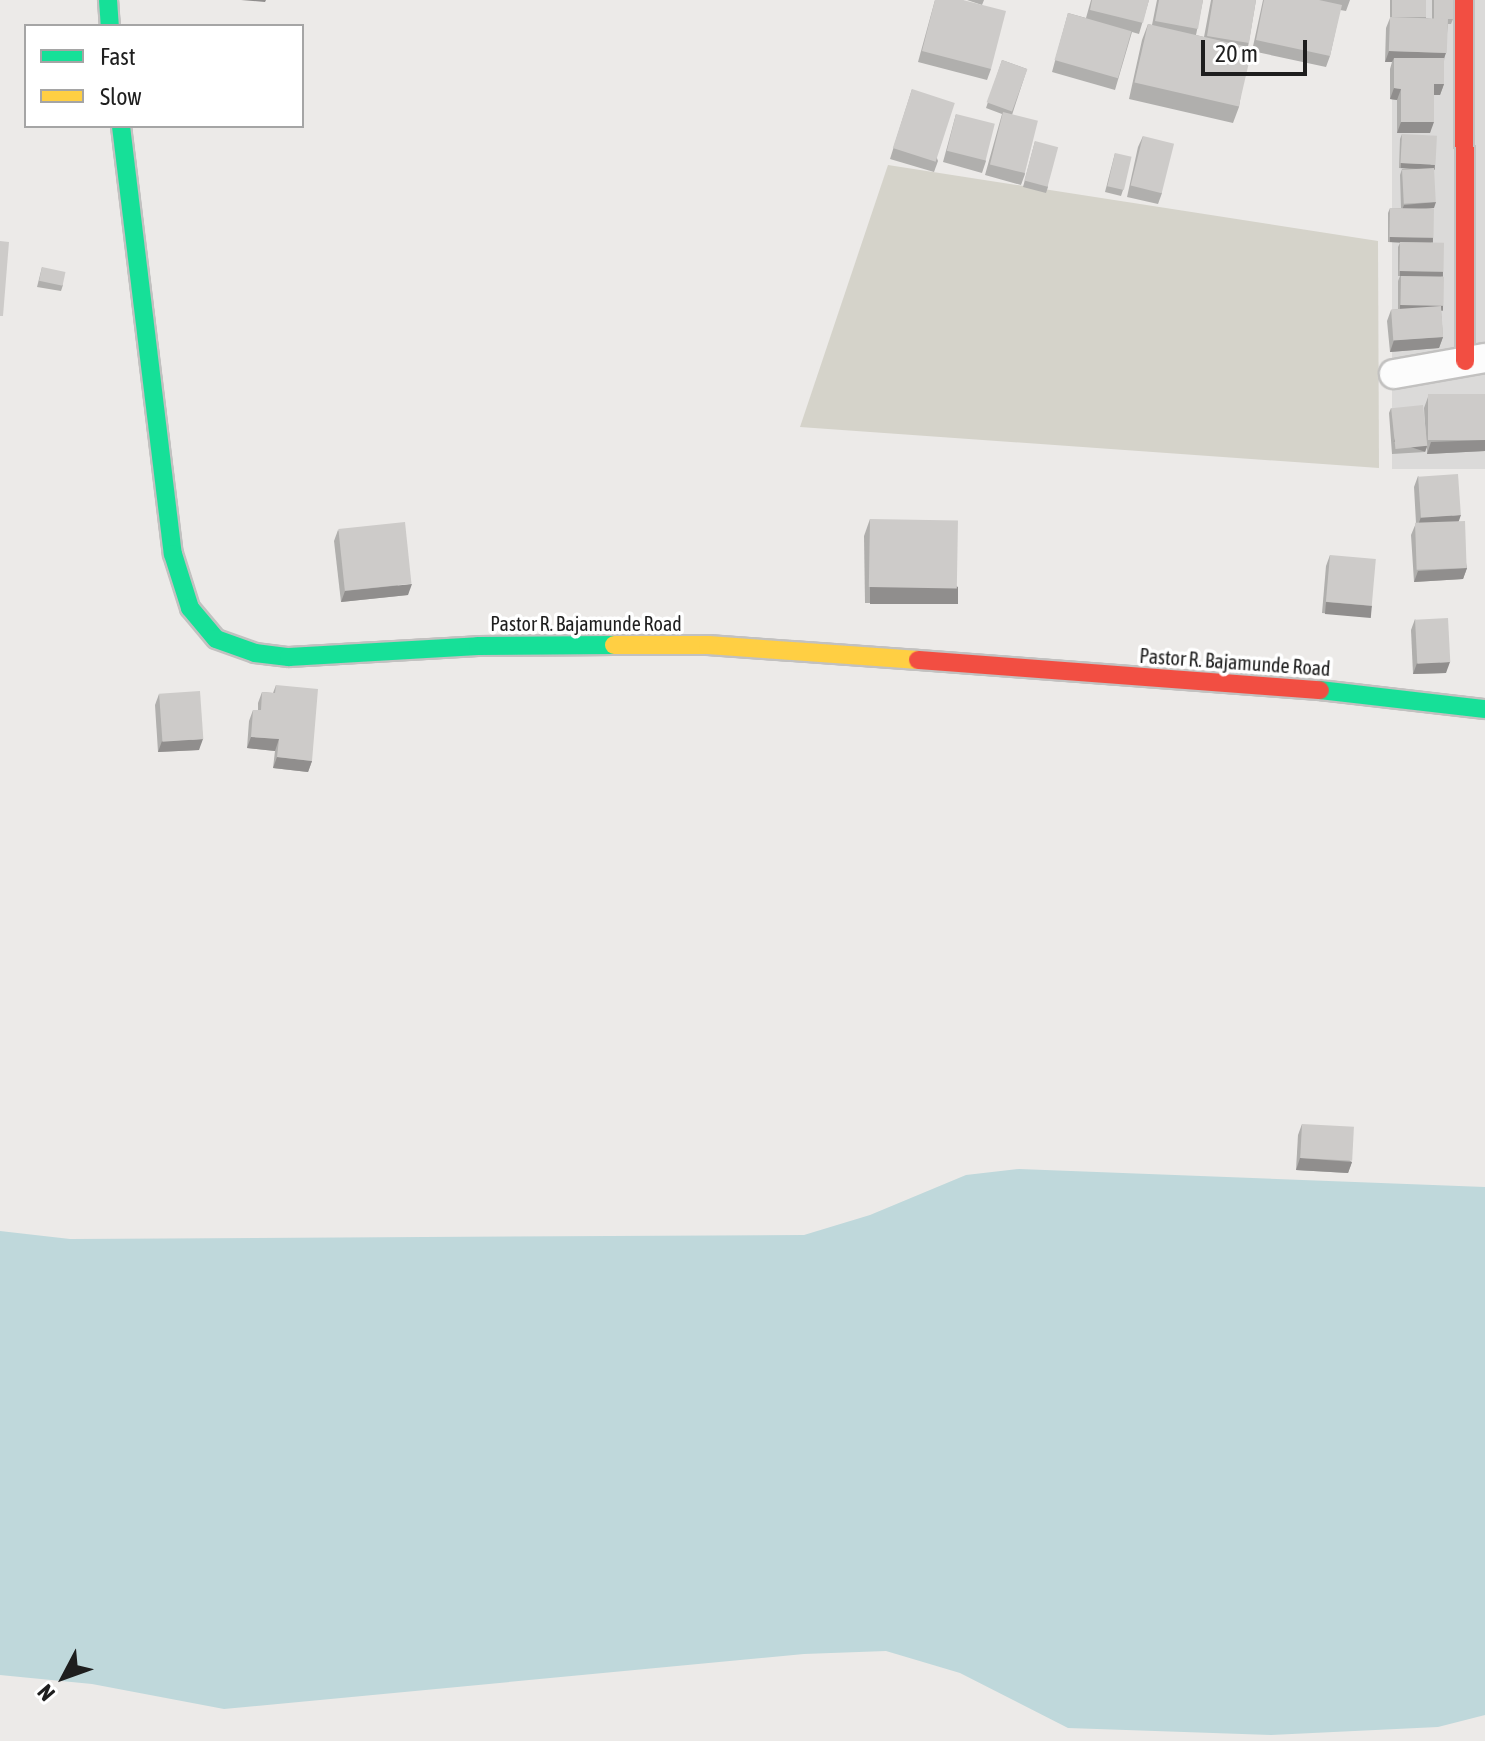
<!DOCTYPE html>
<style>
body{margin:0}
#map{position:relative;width:1485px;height:1741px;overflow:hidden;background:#eceae8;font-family:"Asap Condensed",sans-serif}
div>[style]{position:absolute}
.residential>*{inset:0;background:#dbdad9;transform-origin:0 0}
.construction>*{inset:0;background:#d5d3ca}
.water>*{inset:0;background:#bfd8db}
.roads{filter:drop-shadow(2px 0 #c2c1c0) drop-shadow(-2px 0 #c2c1c0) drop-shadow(0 2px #c2c1c0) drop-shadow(0 -2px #c2c1c0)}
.street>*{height:28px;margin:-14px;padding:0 14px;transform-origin:14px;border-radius:14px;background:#fcfcfc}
.fast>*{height:18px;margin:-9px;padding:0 9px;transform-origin:9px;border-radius:9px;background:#16e098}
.slow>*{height:18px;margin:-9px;padding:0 9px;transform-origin:9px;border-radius:9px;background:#ffcf43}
.jam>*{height:18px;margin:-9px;padding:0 9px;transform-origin:9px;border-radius:9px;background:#f24e42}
.wall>*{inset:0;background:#b0afad}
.shaded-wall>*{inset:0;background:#908e8d;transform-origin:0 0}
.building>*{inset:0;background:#cdcbc9;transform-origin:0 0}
span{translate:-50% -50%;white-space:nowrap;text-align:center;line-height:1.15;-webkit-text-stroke:7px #fff;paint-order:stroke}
.street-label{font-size:20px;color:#1e1e1e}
.legend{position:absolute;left:24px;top:24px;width:280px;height:104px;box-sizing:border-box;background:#fff;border:2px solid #a5a5a5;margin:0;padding:10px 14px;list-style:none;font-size:24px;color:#1e1e1e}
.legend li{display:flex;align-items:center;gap:16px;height:40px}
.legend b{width:40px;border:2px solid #a5a5a5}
.north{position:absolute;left:24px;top:1637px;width:80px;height:80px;-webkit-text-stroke:6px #fff;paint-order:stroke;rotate:229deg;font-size:22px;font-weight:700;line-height:32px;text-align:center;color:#1e1e1e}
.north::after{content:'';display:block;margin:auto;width:28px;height:36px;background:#1e1e1e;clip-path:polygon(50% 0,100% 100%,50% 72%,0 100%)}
.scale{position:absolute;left:1201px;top:40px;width:106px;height:36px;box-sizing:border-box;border:4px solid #1e1e1e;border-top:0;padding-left:10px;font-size:24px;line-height:28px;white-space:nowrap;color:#1e1e1e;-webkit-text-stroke:6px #fff;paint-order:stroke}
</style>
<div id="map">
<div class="residential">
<i style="left:1392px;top:0;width:93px;height:469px"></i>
</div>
<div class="construction">
<i style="clip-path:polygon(888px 165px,1378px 241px,1379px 468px,800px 427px)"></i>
</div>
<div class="water">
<i style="clip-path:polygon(1019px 1169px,1485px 1187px,1485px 1715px,1438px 1727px,1271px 1735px,1068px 1728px,960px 1673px,886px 1651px,804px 1654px,224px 1709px,92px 1684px,0 1675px,0 1231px,70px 1239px,804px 1235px,870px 1215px,966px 1175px)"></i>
</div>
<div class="roads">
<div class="street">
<i style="left:1394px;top:374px;width:92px;rotate:-10deg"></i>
</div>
<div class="fast">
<i style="left:108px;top:0;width:26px;rotate:86deg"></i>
<i style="left:121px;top:126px;width:431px;rotate:83.1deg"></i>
<i style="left:173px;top:554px;width:57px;rotate:72.5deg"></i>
<i style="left:190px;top:608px;width:40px;rotate:50deg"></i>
<i style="left:216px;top:639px;width:41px;rotate:19.7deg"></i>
<i style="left:255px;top:653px;width:34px;rotate:7deg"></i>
<i style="left:289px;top:657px;width:189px;rotate:-3.3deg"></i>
<i style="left:478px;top:646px;width:136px;rotate:-0.4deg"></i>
<i style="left:1320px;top:690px;width:166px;rotate:6.6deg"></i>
</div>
<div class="slow">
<i style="left:614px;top:645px;width:94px"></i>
<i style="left:708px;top:645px;width:211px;rotate:4.1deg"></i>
</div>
<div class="jam">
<i style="left:1464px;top:0;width:361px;rotate:89.8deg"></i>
<i style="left:918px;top:660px;width:403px;rotate:4.3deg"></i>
</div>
</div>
<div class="wall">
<i style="clip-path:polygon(935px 0,963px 0,991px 69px,987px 80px,918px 62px)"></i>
<i style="clip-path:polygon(967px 0,984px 0,982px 5px)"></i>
<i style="clip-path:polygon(1091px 0,1149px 0,1139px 34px,1132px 32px,1115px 90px,1052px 72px,1068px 13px,1086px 18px)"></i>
<i style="clip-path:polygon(1157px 0,1203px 0,1196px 35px,1204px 37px,1211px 0,1256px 0,1248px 47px,1239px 107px,1233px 123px,1129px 99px,1142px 40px,1148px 24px,1152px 25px)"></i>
<i style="clip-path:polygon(1263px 0,1350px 0,1346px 11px,1340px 10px,1330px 56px,1326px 67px,1252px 51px)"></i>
<i style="clip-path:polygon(1390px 0,1426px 0,1426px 18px,1432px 19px,1432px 0,1453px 0,1453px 19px,1451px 24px,1448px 24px,1444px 61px,1444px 84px,1440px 95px,1434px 95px,1430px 133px,1397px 133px,1397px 100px,1390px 99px,1390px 69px,1392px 62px,1385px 62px,1386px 28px,1390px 18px)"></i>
<i style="clip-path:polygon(1002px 60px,1027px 69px,1012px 115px,1025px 174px,1021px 185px,985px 175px,1002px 114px,986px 108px)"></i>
<i style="clip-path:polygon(912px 89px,938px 161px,934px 172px,890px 159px)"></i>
<i style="clip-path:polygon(956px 114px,986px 161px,982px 173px,943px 162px)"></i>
<i style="clip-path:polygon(1402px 134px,1434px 168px,1434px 208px,1426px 209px,1433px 238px,1431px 242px,1443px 272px,1441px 277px,1443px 306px,1441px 311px,1443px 337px,1439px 348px,1390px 352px,1387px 321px,1391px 310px,1398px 309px,1398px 281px,1400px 276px,1398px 276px,1398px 247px,1400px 243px,1388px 242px,1388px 213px,1390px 208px,1401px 208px,1400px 175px,1402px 169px,1410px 169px,1399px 168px,1400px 139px)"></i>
<i style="clip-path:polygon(1143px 136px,1162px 193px,1158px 204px,1127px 197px,1138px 147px)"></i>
<i style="clip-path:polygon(1035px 141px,1048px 187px,1046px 193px,1023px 187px)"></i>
<i style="clip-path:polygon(1115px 153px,1123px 190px,1121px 196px,1105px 192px)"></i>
<i style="clip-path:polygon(42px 267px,63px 285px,61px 291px,37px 287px)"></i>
<i style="clip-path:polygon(1485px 394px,1485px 451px,1427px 454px,1427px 447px,1425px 452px,1392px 454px,1389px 413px,1391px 408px,1426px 439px,1424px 408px,1428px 397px)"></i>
<i style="clip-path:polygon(1418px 476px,1458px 522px,1467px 568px,1463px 579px,1414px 582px,1411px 535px,1416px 523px,1414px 487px)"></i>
<i style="clip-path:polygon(870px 519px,958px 587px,952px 603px,865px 603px,864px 536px)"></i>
<i style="clip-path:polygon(338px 530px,408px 595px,341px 602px,334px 541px)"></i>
<i style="clip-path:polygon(1330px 555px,1372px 606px,1368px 617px,1322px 613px,1326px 566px)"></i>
<i style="clip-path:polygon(1415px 619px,1446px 673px,1413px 674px,1411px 630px)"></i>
<i style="clip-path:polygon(276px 685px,312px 761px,308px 772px,273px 768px,275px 751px,247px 748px,249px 721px,253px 710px,258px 710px,258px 703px,262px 692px,273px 693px)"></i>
<i style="clip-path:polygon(159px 694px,199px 750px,158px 752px,155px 705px)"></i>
<i style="clip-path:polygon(1302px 1124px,1352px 1162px,1348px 1173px,1296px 1170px,1298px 1135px)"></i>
</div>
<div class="shaded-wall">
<i style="clip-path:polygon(241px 0,266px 0,265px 2px)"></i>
<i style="clip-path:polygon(1389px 51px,1446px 53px,1442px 64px,1394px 58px,1392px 62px,1385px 62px)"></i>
<i style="clip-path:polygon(1434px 84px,1444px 84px,1440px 95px,1430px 95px)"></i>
<i style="clip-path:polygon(1394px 88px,1401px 89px,1397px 100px,1390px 99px)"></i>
<i style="clip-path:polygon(1401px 122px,1434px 122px,1430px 133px,1397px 133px)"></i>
<i style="left:1401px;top:163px;width:34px;height:5px;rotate:3deg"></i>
<i style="clip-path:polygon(1436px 202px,1434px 208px,1402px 210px,1404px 205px)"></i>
<i style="left:1390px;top:237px;width:43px;height:5px;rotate:1deg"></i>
<i style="left:1400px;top:271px;width:43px;height:5px;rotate:1deg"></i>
<i style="left:1400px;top:305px;width:43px;height:5px;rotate:1deg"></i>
<i style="clip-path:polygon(1443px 337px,1439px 348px,1390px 352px,1394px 340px)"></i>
<i style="clip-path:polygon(1485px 440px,1485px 451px,1427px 454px,1431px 442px)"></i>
<i style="left:1427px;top:446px;width:6px;height:33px;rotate:108deg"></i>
<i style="clip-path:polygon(1461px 515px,1457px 526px,1417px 528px,1421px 517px)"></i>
<i style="clip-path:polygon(1467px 568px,1463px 579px,1414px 582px,1418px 571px)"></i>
<i style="clip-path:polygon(412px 584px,408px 595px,341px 602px,345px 591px)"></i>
<i style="left:870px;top:587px;width:88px;height:17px"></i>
<i style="left:1326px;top:602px;width:46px;height:12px;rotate:5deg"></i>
<i style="clip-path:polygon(1450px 662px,1446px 673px,1413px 674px,1417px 663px)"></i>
<i style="clip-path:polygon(251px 737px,279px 739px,275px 751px,247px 748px)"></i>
<i style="clip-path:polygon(203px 739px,199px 750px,158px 752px,162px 741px)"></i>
<i style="clip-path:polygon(277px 757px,312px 761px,308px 772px,273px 768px)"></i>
<i style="clip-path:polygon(1300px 1158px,1352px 1162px,1348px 1173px,1296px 1170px)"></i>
</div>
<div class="building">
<i style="clip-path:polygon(935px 0,963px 0,1006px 11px,991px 69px,922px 51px)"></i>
<i style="clip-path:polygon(1092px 0,1149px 0,1143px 23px,1090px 10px)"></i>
<i style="clip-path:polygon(1159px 0,1203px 0,1198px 29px,1155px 21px)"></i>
<i style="clip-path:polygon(1213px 0,1256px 0,1249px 43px,1207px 36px)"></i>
<i style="clip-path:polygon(1264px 0,1319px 0,1342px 5px,1330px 56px,1256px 40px)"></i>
<i style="left:1392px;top:0;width:34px;height:17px"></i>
<i style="left:1434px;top:0;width:19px;height:19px"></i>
<i style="left:1068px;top:13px;width:66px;height:49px;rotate:16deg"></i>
<i style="left:1390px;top:17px;width:58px;height:34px;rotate:2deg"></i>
<i style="left:1148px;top:24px;width:107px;height:60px;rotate:13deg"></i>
<i style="clip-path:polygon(1394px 58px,1444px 58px,1444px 84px,1434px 84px,1434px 122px,1401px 122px,1401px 89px,1394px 88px)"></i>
<i style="left:1002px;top:60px;width:27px;height:45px;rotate:20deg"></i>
<i style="left:912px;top:89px;width:45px;height:62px;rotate:18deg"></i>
<i style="left:1003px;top:112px;width:36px;height:54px;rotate:14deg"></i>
<i style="left:956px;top:114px;width:40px;height:38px;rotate:14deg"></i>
<i style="left:1402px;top:134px;width:35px;height:29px;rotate:3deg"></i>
<i style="left:1143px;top:136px;width:32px;height:51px;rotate:14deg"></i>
<i style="left:1035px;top:141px;width:24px;height:41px;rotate:15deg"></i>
<i style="left:1115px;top:153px;width:17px;height:34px;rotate:13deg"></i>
<i style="left:1434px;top:168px;width:34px;height:32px;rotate:87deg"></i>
<i style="left:1390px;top:208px;width:44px;height:29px;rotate:1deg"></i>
<i style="clip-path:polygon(0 241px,9px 242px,3px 316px,0 316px)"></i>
<i style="left:1400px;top:242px;width:44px;height:29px;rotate:1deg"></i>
<i style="left:42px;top:267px;width:24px;height:14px;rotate:12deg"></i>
<i style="left:1401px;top:276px;width:43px;height:29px;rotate:1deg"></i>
<i style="left:1441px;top:306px;width:31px;height:50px;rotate:86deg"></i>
<i style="left:1485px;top:394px;width:46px;height:57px;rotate:90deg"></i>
<i style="left:1423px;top:405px;width:41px;height:32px;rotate:84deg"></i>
<i style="left:1458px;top:474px;width:41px;height:40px;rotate:86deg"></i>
<i style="left:870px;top:519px;width:88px;height:68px;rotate:1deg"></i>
<i style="left:1465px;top:521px;width:47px;height:50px;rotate:88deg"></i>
<i style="left:405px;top:522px;width:62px;height:67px;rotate:84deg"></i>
<i style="left:1330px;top:555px;width:46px;height:47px;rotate:5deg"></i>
<i style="left:1448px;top:618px;width:44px;height:33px;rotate:87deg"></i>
<i style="clip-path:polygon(276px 685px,318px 689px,312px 761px,277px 757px,279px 739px,251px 737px,253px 710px,261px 710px,262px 692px,275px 693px)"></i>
<i style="left:200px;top:691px;width:48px;height:41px;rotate:86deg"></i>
<i style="left:1302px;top:1124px;width:52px;height:34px;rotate:3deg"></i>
</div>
<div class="street-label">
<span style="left:586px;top:623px">Pastor R. Bajamunde Road</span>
<span style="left:1235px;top:662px;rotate:4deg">Pastor R. Bajamunde Road</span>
</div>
<ul class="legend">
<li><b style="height:10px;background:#16e098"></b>Fast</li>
<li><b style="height:10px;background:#ffcf43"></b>Slow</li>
</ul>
<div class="north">N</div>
<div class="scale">20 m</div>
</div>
